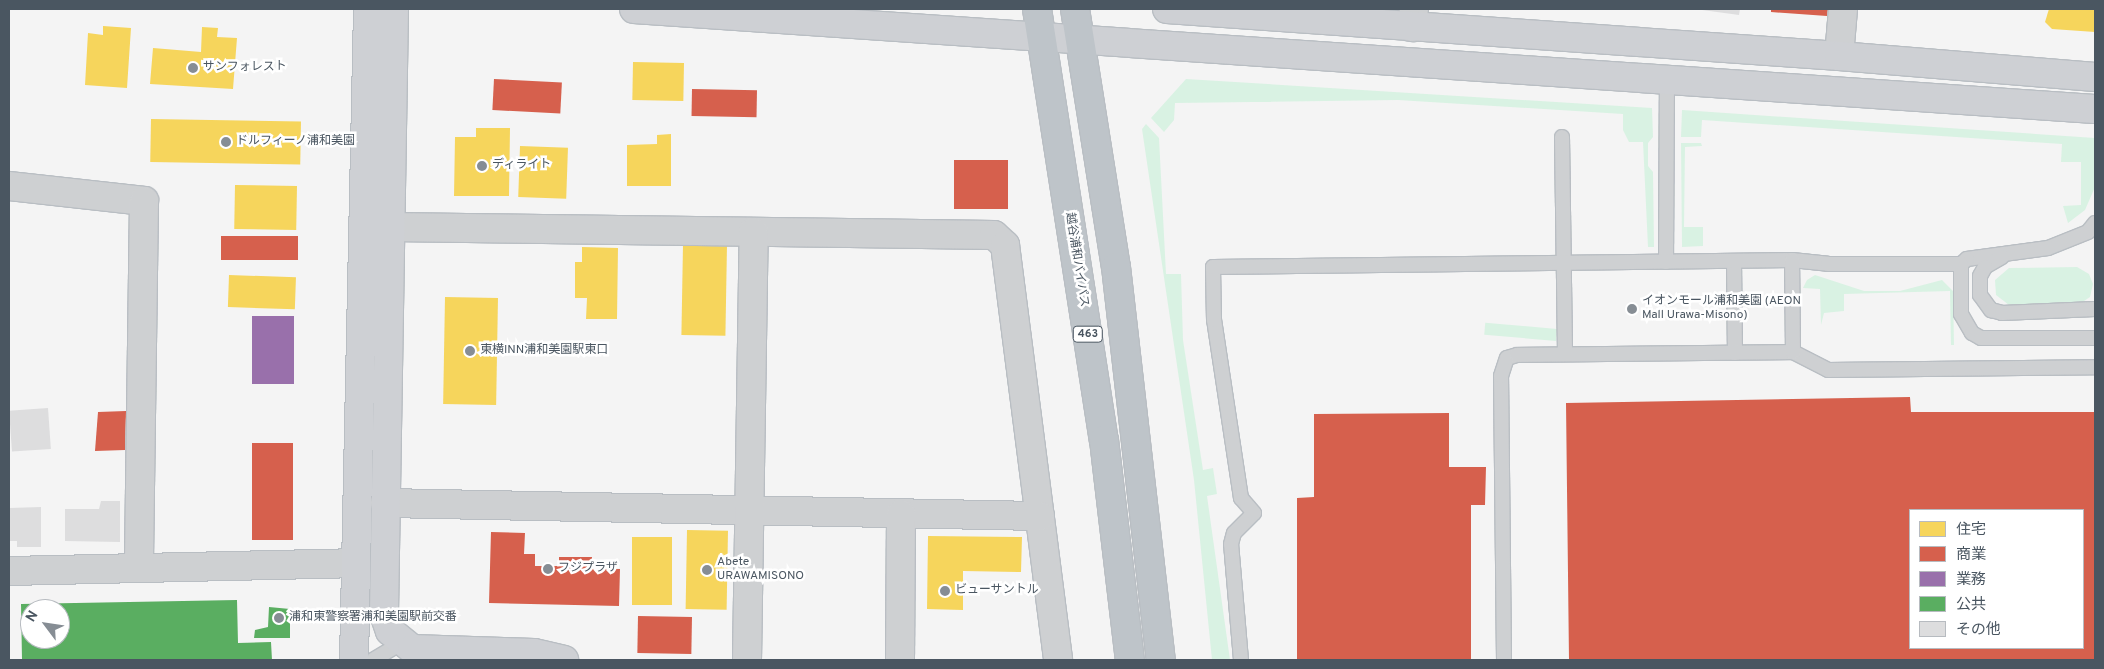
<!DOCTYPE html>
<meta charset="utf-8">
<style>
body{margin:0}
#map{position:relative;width:2104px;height:669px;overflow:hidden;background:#f4f4f4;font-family:Overpass,"Noto Sans JP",sans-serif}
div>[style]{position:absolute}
.green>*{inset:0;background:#d9f2e3;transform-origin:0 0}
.homes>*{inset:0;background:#f6d55c;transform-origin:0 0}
.shops>*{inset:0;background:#d6604d;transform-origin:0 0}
.offices>*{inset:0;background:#9970ab;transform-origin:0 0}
.public>*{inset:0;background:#5aae61}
.building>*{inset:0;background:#ddddde;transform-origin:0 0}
.roads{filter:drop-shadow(1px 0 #b9bec3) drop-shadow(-1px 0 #b9bec3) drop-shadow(0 1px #b9bec3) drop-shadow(0 -1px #b9bec3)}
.lane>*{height:14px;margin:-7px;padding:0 7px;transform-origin:7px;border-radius:7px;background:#ced0d2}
.street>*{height:28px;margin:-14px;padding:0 14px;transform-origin:14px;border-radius:14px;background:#ced0d2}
.secondary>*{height:28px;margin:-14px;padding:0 14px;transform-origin:14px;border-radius:14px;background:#ced0d4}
.highway>*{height:28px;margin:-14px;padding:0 14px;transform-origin:14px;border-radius:14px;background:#bec4c9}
.dots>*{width:14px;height:14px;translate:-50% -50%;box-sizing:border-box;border:2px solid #fff;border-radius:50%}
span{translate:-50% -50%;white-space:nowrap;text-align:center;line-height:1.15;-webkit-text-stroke:5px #fff;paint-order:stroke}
.shield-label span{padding:1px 4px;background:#fff;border:1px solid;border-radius:4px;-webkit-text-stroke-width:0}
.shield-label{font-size:11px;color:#4a5661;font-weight:700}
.poi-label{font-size:12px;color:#4a5661}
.left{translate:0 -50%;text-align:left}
.street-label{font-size:12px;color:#4a5661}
.frame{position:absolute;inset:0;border:10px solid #4a5661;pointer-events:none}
.legend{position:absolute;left:1909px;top:509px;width:175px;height:140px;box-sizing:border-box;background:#fff;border:1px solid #b7bbc0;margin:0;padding:6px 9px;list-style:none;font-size:15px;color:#4a5661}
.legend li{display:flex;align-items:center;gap:10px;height:25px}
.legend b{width:25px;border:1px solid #b7bbc0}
.north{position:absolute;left:20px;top:599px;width:50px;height:50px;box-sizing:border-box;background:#fff;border:1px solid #b7bbc0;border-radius:50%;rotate:301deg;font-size:14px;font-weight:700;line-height:20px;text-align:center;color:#4a5661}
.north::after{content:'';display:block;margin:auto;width:18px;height:22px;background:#868d94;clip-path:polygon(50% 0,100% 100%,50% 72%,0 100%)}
</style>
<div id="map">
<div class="green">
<i style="clip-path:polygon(1186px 79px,1652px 108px,1653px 137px,1648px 143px,1648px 166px,1653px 172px,1654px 247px,1648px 247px,1643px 142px,1629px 142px,1623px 130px,1623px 114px,1398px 100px,1175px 103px,1174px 120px,1164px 132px,1151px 118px)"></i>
<i style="clip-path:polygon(1682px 110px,2095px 138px,2095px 187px,2085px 210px,2068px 223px,2063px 206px,2081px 205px,2081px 162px,2061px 162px,2062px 144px,1702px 120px,1701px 137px,1681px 137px)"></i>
<i style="clip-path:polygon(1146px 124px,1159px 138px,1166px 274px,1181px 274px,1183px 340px,1203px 470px,1213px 468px,1217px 494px,1207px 496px,1230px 660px,1212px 660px,1194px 480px,1142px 129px)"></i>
<i style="clip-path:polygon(1681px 143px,1701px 143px,1702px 146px,1685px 147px,1684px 227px,1703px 227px,1703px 246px,1682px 247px)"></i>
<i style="clip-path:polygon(2077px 267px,2089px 274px,2093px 284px,2090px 297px,2081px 303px,2009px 305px,1996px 295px,1995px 280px,2009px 268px)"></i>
<i style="clip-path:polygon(1815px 275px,1864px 291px,1900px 291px,1942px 280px,1953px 291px,1954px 345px,1951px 345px,1950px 291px,1844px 294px,1844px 311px,1824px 313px,1821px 325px,1820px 289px,1803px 288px,1807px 280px)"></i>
<i style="left:1557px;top:329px;width:12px;height:72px;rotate:95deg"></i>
</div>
<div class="homes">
<i style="clip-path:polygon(2049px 9px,2095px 9px,2095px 32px,2052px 29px,2045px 22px)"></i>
<i style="clip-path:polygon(103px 26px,131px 28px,127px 88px,85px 85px,88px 33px,103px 35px)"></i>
<i style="clip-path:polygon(202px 27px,218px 28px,217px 37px,237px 38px,233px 89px,150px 84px,153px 48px,201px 52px)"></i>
<i style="left:633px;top:62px;width:51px;height:38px;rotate:1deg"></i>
<i style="left:151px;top:119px;width:150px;height:43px;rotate:1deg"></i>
<i style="clip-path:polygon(476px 128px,510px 128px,509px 196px,454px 196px,455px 137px,476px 137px)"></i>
<i style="clip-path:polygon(671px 134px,671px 186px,627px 186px,627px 145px,657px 144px,657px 135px)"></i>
<i style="left:520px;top:146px;width:48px;height:51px;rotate:2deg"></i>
<i style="left:235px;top:185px;width:62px;height:44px;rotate:1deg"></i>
<i style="left:683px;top:244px;width:44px;height:91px;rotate:1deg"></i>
<i style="clip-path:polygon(582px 247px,618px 248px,617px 319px,586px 319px,587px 298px,575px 298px,575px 262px,582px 262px)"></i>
<i style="left:229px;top:275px;width:67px;height:32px;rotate:2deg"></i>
<i style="left:445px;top:297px;width:53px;height:107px;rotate:1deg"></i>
<i style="left:687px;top:530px;width:41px;height:79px;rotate:1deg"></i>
<i style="clip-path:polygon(928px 536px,1022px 537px,1021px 572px,963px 571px,963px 610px,927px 609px)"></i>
<i style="left:632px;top:537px;width:40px;height:68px"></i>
</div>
<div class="shops">
<i style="clip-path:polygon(1771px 9px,1828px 9px,1827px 16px,1771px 12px)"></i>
<i style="left:494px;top:79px;width:68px;height:31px;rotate:3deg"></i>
<i style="left:692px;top:89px;width:65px;height:27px;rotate:1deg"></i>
<i style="left:954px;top:160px;width:54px;height:49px"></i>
<i style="left:221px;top:236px;width:77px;height:24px"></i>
<i style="clip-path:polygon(evenodd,1910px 397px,1911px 412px,2095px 412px,2095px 660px,1569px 660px,1566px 403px,1910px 397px,1910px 510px,2083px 510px,2083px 648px,1910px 648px,1910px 510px)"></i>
<i style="clip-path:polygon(126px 411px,125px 450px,95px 451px,98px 412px)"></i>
<i style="clip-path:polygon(1449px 413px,1449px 467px,1486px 467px,1485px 505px,1471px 505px,1471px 660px,1297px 660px,1297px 498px,1314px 497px,1314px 414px)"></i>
<i style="left:252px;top:443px;width:41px;height:97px"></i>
<i style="clip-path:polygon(491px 532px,525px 533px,524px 554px,535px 554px,535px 566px,559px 566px,559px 557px,592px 557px,592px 569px,620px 569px,619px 606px,489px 603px)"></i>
<i style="left:638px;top:616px;width:54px;height:37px;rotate:1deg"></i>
</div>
<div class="offices">
<i style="left:252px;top:316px;width:42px;height:68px"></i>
</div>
<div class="public">
<i style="clip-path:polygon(evenodd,237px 600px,238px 643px,271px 642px,272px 660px,22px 660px,21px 604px,237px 600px,30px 609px,60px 609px,60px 639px,30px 639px,30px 609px)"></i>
<i style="clip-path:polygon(269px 607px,290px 609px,290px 638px,254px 638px,255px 630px,268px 627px)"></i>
</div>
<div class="building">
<i style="clip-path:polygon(1695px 9px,1740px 9px,1739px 15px)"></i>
<i style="left:48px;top:408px;width:41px;height:39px;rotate:86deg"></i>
<i style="clip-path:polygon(101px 501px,120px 501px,120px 542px,65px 541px,65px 509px,99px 509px)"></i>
<i style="clip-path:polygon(41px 507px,41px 547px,17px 547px,17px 541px,10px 541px,9px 508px)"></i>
</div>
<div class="roads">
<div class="lane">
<i style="left:1562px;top:137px;width:217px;rotate:89.2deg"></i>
<i style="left:2095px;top:223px;width:11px;rotate:128deg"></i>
<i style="left:2088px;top:232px;width:43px;rotate:158.2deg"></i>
<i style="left:2048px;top:248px;width:82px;rotate:172.3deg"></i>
<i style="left:1967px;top:259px;width:8px;rotate:140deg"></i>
<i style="left:1961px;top:264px;width:50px;rotate:90deg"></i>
<i style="left:1961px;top:314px;width:22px;rotate:60deg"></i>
<i style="left:1972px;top:333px;width:10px;rotate:29deg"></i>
<i style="left:1981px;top:338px;width:114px"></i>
<i style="left:2002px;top:257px;width:20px;rotate:150deg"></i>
<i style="left:1985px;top:267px;width:10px;rotate:119deg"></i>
<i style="left:1980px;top:276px;width:19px;rotate:90deg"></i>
<i style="left:1980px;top:295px;width:19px;rotate:54deg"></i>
<i style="left:1991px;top:310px;width:11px;rotate:15deg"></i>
<i style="left:2002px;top:313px;width:93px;rotate:-2.5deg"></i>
<i style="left:1734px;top:261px;width:92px;rotate:89.4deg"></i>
<i style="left:1666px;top:262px;width:182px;rotate:-89.7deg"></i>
<i style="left:1793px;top:352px;width:39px;rotate:27deg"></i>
<i style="left:1828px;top:370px;width:267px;rotate:-0.6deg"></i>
<i style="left:373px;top:660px;width:33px;rotate:-31deg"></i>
<i style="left:1241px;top:660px;width:116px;rotate:-94.9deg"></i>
<i style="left:1231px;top:544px;width:11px;rotate:-75deg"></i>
<i style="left:1234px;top:533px;width:28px;rotate:-45deg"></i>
<i style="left:1254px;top:513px;width:20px;rotate:-131deg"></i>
<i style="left:1241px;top:498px;width:180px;rotate:-98.6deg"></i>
<i style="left:1214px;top:320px;width:53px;rotate:-91.1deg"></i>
<i style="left:1213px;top:267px;width:579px;rotate:-0.69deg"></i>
<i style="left:1792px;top:260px;width:36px;rotate:6deg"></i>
<i style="left:1828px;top:264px;width:133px"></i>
<i style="left:1504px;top:660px;width:284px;rotate:-90.6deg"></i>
<i style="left:1501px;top:376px;width:19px;rotate:-72deg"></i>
<i style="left:1507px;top:358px;width:10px;rotate:-17deg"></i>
<i style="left:1517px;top:355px;width:276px;rotate:-0.6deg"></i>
<i style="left:1793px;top:352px;width:92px;rotate:-90.6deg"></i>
</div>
<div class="street">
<i style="left:1412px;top:27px;width:18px;rotate:-84deg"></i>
<i style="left:1839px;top:56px;width:47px;rotate:-85.1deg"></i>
<i style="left:9px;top:186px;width:136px;rotate:6.3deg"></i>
<i style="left:144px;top:201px;width:366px;rotate:90.8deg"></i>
<i style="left:390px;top:227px;width:604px;rotate:0.76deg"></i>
<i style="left:994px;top:235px;width:15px;rotate:42deg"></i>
<i style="left:1005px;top:245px;width:418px;rotate:82.7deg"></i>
<i style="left:385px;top:503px;width:655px;rotate:1.14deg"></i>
<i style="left:9px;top:571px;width:347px;rotate:-1.3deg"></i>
<i style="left:747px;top:660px;width:428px;rotate:-89.1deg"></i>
<i style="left:900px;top:660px;width:146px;rotate:-89.6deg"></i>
</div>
<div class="secondary">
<i style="left:394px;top:9px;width:605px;rotate:90.95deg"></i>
<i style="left:384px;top:614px;width:18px;rotate:71deg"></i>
<i style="left:390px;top:631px;width:28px;rotate:39deg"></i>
<i style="left:412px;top:649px;width:122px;rotate:1.9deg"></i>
<i style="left:534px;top:653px;width:31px;rotate:13deg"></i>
<i style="left:634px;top:9px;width:1464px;rotate:3.92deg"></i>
<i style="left:1167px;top:9px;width:674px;rotate:4deg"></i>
<i style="left:1839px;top:56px;width:257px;rotate:4.7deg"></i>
<i style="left:354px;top:660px;width:651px;rotate:-88.77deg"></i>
</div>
<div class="highway">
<i style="left:1037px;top:9px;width:436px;rotate:81.2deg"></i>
<i style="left:1104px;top:440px;width:222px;rotate:83.3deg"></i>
<i style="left:1075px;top:9px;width:261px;rotate:81deg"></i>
<i style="left:1116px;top:267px;width:396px;rotate:83.5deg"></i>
</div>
</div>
<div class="dots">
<i style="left:193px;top:68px;background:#868d94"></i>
<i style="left:226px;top:142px;background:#868d94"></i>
<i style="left:482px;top:166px;background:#868d94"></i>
<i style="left:1632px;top:309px;background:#868d94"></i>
<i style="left:470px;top:351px;background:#868d94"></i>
<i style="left:548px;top:569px;background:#868d94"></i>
<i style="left:707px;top:570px;background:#868d94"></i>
<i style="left:945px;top:591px;background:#868d94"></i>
<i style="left:279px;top:618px;background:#868d94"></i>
</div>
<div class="shield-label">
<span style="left:1088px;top:334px">463</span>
</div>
<div class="poi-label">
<span class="left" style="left:203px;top:68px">サンフォレスト</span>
<span class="left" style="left:236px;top:142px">ドルフィーノ浦和美園</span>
<span class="left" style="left:492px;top:166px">ディライト</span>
<span class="left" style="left:1642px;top:309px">イオンモール浦和美園 (AEON<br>Mall Urawa-Misono)</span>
<span class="left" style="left:480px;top:351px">東横INN浦和美園駅東口</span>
<span class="left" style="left:717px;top:570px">Abete<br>URAWAMISONO</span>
<span class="left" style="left:558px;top:569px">フジプラザ</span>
<span class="left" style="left:955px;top:591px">ビューサントル</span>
<span class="left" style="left:289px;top:618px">浦和東警察署浦和美園駅前交番</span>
</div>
<div class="street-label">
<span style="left:1076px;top:260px;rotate:81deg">越谷浦和バイパス</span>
</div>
<div class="frame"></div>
<ul class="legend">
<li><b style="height:14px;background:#f6d55c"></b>住宅</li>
<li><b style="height:14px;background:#d6604d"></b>商業</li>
<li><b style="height:14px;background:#9970ab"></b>業務</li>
<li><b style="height:14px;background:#5aae61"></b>公共</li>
<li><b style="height:14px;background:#ddddde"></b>その他</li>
</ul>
<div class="north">N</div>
</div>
